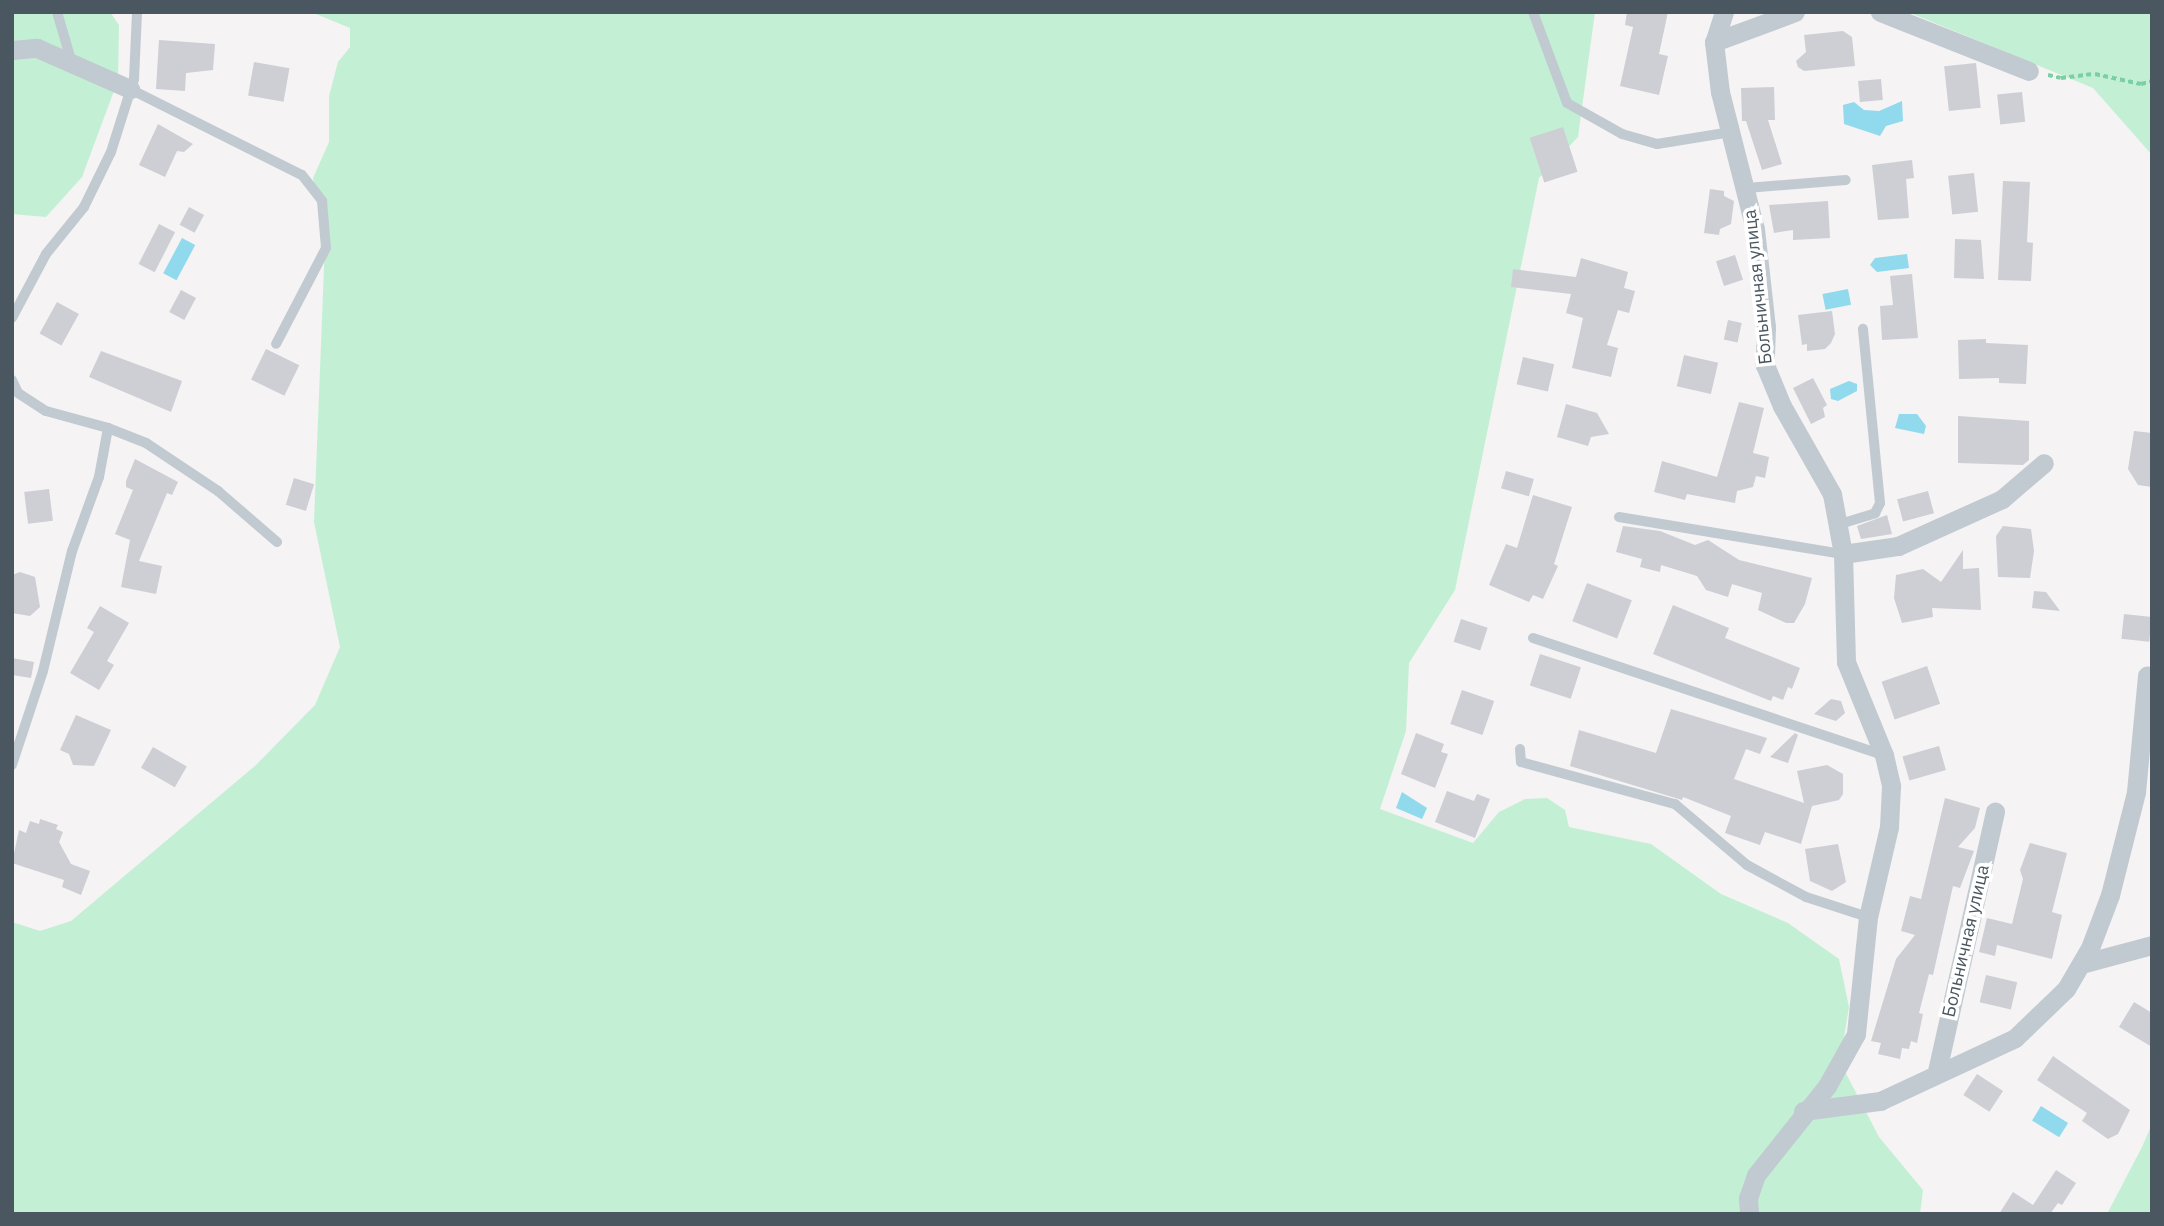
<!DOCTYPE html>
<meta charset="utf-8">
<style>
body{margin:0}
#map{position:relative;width:2164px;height:1226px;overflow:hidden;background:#f5f3f3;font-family:"IBM Plex Sans",sans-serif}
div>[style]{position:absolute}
.green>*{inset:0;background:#c3f0d4}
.water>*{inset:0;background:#91daed;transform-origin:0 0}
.building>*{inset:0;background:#cdcfd5;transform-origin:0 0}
.path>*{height:3.5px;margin-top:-1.75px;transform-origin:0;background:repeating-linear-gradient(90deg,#7bcfa5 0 5px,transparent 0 8.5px)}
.lane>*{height:10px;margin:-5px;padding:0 5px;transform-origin:5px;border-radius:5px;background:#c1cad1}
.street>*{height:19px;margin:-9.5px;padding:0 9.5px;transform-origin:9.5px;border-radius:9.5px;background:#c1cad1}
span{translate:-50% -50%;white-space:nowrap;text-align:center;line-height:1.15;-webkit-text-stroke:7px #fff;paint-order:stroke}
.street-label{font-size:18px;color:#4a5660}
.frame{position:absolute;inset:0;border:14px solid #4a5660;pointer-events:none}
</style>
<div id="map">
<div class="green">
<i style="clip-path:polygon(12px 12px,110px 12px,119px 25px,118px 80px,82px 177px,46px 217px,12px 214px)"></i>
<i style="clip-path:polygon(311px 12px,1595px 12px,1578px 137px,1539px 178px,1455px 590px,1409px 663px,1406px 731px,1380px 809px,1473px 843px,1499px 812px,1525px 799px,1547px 798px,1565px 810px,1569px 827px,1651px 844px,1721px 894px,1788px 923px,1839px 959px,1849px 1007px,1840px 1062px,1879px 1137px,1923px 1190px,1920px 1214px,12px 1214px,12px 922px,40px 931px,71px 921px,256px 765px,315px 705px,340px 647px,314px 522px,325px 242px,313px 178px,329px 142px,329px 96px,338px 62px,350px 47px,350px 28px)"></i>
<i style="clip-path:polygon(1908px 12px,2152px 12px,2152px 155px,2093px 88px)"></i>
<i style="clip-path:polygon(2152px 1124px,2152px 1214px,2107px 1214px,2142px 1147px)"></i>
</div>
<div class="water">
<i style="clip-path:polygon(1902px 101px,1903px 121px,1886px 126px,1880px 136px,1844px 124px,1843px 105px,1854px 102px,1864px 110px,1879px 111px)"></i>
<i style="left:182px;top:238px;width:15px;height:40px;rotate:28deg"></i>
<i style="clip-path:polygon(1907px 254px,1909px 268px,1877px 272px,1870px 265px,1875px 258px)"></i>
<i style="left:1848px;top:289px;width:16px;height:26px;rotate:79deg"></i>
<i style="clip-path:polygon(1849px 381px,1857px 384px,1857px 391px,1838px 401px,1831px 399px,1830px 389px)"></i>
<i style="clip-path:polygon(1899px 414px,1917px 414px,1926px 426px,1924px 434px,1895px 428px)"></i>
<i style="clip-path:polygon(1402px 792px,1427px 808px,1422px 819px,1396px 808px)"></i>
<i style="left:2041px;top:1106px;width:32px;height:17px;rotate:32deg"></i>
</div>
<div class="building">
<i style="clip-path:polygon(1627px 12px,1668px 12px,1659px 54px,1668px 56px,1659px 95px,1620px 86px,1633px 27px,1625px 25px)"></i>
<i style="clip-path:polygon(1843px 31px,1852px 37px,1855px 66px,1804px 71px,1798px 67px,1796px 61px,1806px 52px,1804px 35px)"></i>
<i style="clip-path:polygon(159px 40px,215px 44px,213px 70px,186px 73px,185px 91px,156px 89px)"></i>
<i style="left:254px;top:62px;width:36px;height:34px;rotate:10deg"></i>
<i style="left:1976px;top:63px;width:45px;height:32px;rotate:84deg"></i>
<i style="left:1881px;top:79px;width:21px;height:23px;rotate:85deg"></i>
<i style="clip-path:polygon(1774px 87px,1775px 120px,1768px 120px,1782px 164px,1762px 170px,1746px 121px,1742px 121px,1741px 88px)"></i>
<i style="left:2022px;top:92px;width:30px;height:25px;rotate:84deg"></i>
<i style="clip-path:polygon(158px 124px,193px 144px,184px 152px,177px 151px,165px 177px,139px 165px)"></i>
<i style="left:1563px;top:127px;width:47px;height:35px;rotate:72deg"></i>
<i style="clip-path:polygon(1912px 160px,1914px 178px,1906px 179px,1909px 218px,1878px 220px,1872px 165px)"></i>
<i style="left:1974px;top:173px;width:39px;height:26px;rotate:84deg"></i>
<i style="clip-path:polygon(2003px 181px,2030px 182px,2027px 242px,2033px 243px,2031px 281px,1998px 280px)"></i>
<i style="clip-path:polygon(1710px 189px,1724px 191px,1724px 196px,1734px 201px,1731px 224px,1720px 229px,1719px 235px,1704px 233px)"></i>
<i style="clip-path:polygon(1828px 201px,1830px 238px,1793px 240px,1793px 230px,1774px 233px,1769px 205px)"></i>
<i style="left:189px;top:207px;width:17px;height:20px;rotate:28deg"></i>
<i style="left:159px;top:224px;width:18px;height:45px;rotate:27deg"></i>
<i style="clip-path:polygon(1955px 239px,1981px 240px,1984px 279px,1954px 278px)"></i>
<i style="left:1735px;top:255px;width:26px;height:20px;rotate:72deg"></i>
<i style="clip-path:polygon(1581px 258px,1628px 272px,1624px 288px,1635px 291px,1629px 313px,1618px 310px,1607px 345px,1618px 348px,1611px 377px,1572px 368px,1583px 318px,1566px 313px,1571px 294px,1511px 287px,1513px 269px,1576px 277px)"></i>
<i style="clip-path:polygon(1912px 274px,1918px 338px,1882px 340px,1880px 306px,1893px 305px,1890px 276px)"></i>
<i style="left:181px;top:290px;width:17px;height:25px;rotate:28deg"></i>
<i style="left:57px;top:302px;width:25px;height:36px;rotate:29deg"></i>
<i style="clip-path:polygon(1832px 311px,1835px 334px,1831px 343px,1825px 349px,1807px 351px,1807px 344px,1802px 345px,1798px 315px)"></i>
<i style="left:1728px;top:320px;width:14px;height:20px;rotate:12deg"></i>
<i style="clip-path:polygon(1986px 339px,1986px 343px,2028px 345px,2026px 384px,1999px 383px,1999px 378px,1959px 379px,1958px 340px)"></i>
<i style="left:266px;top:349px;width:37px;height:34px;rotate:26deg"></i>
<i style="clip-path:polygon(101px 351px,182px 381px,171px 412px,89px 377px)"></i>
<i style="left:1684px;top:355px;width:35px;height:32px;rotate:13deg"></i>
<i style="left:1523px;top:357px;width:32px;height:28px;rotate:13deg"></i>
<i style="clip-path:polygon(1813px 378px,1827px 405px,1823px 408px,1825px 417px,1811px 424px,1793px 388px)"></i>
<i style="clip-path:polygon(1739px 402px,1764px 408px,1753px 453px,1769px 457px,1765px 478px,1756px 476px,1753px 487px,1737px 491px,1735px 503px,1687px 494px,1685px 500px,1654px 492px,1662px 461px,1717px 477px)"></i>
<i style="clip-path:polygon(1566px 404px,1597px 413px,1609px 434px,1591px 437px,1588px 446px,1557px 437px)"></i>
<i style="clip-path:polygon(1958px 416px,2029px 421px,2029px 460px,2023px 465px,1958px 463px)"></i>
<i style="clip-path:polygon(2134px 431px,2152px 433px,2152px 487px,2138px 485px,2128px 469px)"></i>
<i style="clip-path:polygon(135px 459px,178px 482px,172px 495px,167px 493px,139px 561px,162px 566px,156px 594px,121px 587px,130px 540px,115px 534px,133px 490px,126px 487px,126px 481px)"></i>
<i style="left:1506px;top:471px;width:29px;height:18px;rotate:16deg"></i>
<i style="left:294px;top:478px;width:21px;height:28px;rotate:17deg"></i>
<i style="left:49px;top:489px;width:32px;height:25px;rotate:83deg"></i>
<i style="left:1928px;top:491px;width:23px;height:32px;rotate:75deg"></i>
<i style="clip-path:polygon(1533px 495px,1572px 507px,1554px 564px,1558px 566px,1543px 599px,1533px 595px,1529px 602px,1489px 585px,1506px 544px,1517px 548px)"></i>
<i style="clip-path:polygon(1887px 515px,1892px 534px,1861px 539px,1857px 526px)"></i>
<i style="clip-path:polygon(1623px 526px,1660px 531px,1695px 545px,1708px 540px,1739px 560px,1812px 578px,1805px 604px,1794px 623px,1786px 623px,1758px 610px,1762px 593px,1732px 584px,1728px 597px,1706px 590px,1697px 576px,1661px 565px,1660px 572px,1640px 567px,1642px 559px,1616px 552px)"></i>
<i style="clip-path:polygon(2003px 526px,2031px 529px,2034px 551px,2030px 578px,1998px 577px,1996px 536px)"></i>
<i style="clip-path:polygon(1963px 550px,1963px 569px,1979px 568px,1981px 610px,1932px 608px,1933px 617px,1902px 623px,1894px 598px,1896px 575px,1923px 569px,1941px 582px)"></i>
<i style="clip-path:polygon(20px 572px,35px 577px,40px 607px,30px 616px,12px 613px,12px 575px)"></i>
<i style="left:1587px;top:583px;width:48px;height:41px;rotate:21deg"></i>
<i style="clip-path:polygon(2034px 591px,2046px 592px,2060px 611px,2032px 608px)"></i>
<i style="clip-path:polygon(1673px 605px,1729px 628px,1725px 638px,1800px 668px,1792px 689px,1788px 687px,1783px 700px,1773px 696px,1771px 701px,1653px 654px)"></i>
<i style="clip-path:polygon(100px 606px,129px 623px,107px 661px,114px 665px,99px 690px,70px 673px,94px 632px,87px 628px)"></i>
<i style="left:2124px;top:614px;width:28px;height:25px;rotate:6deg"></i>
<i style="left:1461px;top:619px;width:28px;height:24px;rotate:18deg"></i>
<i style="left:1540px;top:654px;width:43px;height:33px;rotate:18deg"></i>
<i style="clip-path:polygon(12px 658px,34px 662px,31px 678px,12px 675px)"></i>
<i style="left:1927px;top:666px;width:40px;height:48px;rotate:71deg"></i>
<i style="left:1462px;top:690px;width:34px;height:36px;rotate:19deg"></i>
<i style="clip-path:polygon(1831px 699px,1841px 701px,1845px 713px,1836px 721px,1814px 714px)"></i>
<i style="clip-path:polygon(1671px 709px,1767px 738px,1760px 754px,1746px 749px,1734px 779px,1804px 803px,1797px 771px,1827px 765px,1843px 774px,1843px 794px,1839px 800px,1812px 806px,1801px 844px,1765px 832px,1760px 845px,1725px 833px,1731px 816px,1683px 797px,1682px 800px,1570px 766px,1579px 730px,1656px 753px)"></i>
<i style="clip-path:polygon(76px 715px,111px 730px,94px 766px,73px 765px,69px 754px,60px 750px)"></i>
<i style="clip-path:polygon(1416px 733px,1444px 744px,1441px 752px,1448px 754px,1435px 788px,1401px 774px)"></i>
<i style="clip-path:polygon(1795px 733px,1798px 735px,1788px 763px,1770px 757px)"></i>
<i style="left:1939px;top:746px;width:25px;height:38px;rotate:74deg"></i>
<i style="left:153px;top:747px;width:39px;height:24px;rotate:30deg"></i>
<i style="clip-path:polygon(1447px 791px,1474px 801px,1477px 794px,1490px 799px,1475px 838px,1435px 822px)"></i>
<i style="clip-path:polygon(1945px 798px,1980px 808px,1975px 828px,1958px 847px,1974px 851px,1960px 888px,1953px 886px,1933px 975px,1929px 974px,1919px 1013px,1923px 1014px,1917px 1043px,1911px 1041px,1909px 1049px,1902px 1048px,1900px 1059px,1878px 1054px,1881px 1043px,1871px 1041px,1896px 959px,1915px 935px,1901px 931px,1910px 896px,1921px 899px)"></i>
<i style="clip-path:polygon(40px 819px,58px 825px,56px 829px,63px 832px,59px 842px,71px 864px,90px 871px,81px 895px,62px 887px,64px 880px,12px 863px,19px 830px,26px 833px,30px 821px,39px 824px)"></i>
<i style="clip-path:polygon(2030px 843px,2067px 853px,2052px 912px,2062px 915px,2052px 959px,1997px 945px,1995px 956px,1979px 952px,1987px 918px,2012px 924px,2023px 879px,2020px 870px)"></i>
<i style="clip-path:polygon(1838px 844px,1846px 882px,1832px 891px,1810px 881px,1805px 849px)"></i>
<i style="left:1986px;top:975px;width:32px;height:28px;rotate:13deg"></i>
<i style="clip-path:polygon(2134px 1002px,2152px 1013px,2152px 1047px,2119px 1027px)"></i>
<i style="clip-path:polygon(2053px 1056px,2130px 1110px,2118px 1134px,2108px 1139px,2082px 1121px,2087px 1113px,2037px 1080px)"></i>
<i style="left:1977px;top:1074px;width:31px;height:25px;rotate:33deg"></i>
<i style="clip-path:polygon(2056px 1170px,2076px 1183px,2062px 1205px,2058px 1203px,2050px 1214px,1999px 1214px,2013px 1192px,2033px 1205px)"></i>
</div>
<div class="path">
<i style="left:2048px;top:75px;width:13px;rotate:13deg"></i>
<i style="left:2061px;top:78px;width:34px;rotate:-7deg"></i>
<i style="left:2095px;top:74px;width:47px;rotate:12.3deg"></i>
<i style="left:2141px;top:84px;width:11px;rotate:-15deg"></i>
</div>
<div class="lane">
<i style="left:57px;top:12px;width:53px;rotate:73.6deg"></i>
<i style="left:1533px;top:12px;width:97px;rotate:69.5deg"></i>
<i style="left:1567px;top:103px;width:63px;rotate:29.4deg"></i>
<i style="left:1622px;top:134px;width:36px;rotate:16deg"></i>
<i style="left:1657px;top:144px;width:75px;rotate:-9.2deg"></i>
<i style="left:130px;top:89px;width:192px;rotate:26.6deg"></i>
<i style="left:302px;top:175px;width:33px;rotate:52deg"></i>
<i style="left:322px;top:201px;width:47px;rotate:85.1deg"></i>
<i style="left:326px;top:248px;width:108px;rotate:117.5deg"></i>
<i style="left:1747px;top:188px;width:99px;rotate:-4.6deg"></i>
<i style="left:12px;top:318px;width:72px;rotate:-62deg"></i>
<i style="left:46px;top:254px;width:60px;rotate:-51deg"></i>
<i style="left:84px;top:207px;width:61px;rotate:-63.9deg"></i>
<i style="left:111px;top:152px;width:77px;rotate:-72.5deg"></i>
<i style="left:134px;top:79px;width:67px;rotate:-87.4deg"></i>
<i style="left:12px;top:380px;width:14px;rotate:65deg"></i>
<i style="left:18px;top:393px;width:33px;rotate:33deg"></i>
<i style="left:46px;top:411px;width:64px;rotate:15.3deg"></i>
<i style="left:108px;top:428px;width:50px;rotate:100.4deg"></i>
<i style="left:99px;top:477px;width:79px;rotate:110deg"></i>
<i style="left:72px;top:551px;width:123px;rotate:103.6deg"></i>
<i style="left:43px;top:671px;width:99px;rotate:108.3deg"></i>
<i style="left:108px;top:428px;width:41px;rotate:21.5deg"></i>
<i style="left:146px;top:443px;width:87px;rotate:33.7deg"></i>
<i style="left:218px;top:491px;width:78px;rotate:40.8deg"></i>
<i style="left:1619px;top:517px;width:227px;rotate:9.4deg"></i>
<i style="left:1840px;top:524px;width:37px;rotate:-17deg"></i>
<i style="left:1875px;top:513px;width:11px;rotate:-63deg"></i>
<i style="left:1880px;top:503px;width:175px;rotate:-95.6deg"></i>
<i style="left:1533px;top:638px;width:369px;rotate:18.5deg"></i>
<i style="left:1520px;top:749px;width:13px;rotate:86deg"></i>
<i style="left:1521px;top:762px;width:160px;rotate:15.3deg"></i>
<i style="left:1675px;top:804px;width:94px;rotate:40.3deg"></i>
<i style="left:1747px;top:865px;width:67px;rotate:28.5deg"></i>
<i style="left:1806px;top:897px;width:65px;rotate:17.9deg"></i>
</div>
<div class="street">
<i style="left:1724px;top:12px;width:32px;rotate:108deg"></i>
<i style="left:1714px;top:42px;width:50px;rotate:83.2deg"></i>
<i style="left:1720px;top:92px;width:141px;rotate:75.7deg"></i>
<i style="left:1755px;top:229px;width:99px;rotate:83.6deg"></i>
<i style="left:1766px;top:327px;width:38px;rotate:92deg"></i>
<i style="left:1765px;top:365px;width:44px;rotate:67.5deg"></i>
<i style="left:1782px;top:406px;width:101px;rotate:60.4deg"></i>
<i style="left:1832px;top:494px;width:61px;rotate:79.6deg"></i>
<i style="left:1843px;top:554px;width:108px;rotate:88.4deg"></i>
<i style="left:1846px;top:662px;width:100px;rotate:67.8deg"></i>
<i style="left:1884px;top:755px;width:32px;rotate:77deg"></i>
<i style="left:1891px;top:786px;width:41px;rotate:92.8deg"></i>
<i style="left:1889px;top:827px;width:92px;rotate:103.1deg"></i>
<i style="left:1868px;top:917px;width:118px;rotate:95.9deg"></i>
<i style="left:1856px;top:1034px;width:60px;rotate:119.1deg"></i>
<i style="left:1827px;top:1086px;width:114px;rotate:128.6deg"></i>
<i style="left:1756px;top:1175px;width:24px;rotate:109deg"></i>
<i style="left:1748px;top:1198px;width:16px;rotate:86deg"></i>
<i style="left:1880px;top:12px;width:160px;rotate:21.6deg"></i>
<i style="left:1714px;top:42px;width:86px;rotate:-20.3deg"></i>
<i style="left:12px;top:50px;width:25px;rotate:-5deg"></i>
<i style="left:37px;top:48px;width:102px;rotate:23.8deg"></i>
<i style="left:1843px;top:554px;width:56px;rotate:-8.3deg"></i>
<i style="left:1898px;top:546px;width:114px;rotate:-24.3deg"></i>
<i style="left:2002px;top:499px;width:55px;rotate:-40.6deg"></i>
<i style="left:2081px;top:964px;width:73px;rotate:-15deg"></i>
<i style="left:1937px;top:1071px;width:266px;rotate:-77.4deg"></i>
<i style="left:1803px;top:1111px;width:78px;rotate:-7.4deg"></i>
<i style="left:1880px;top:1101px;width:149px;rotate:-25deg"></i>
<i style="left:2015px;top:1038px;width:71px;rotate:-43.9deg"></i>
<i style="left:2066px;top:989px;width:48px;rotate:-59.7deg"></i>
<i style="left:2090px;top:948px;width:57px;rotate:-69.3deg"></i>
<i style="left:2110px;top:895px;width:106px;rotate:-75.8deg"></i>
<i style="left:2136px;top:792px;width:117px;rotate:-84.6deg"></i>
</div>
<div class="street-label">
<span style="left:1758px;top:287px;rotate:-96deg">Больничная улица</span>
<span style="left:1966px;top:941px;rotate:-77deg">Больничная улица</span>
</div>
<div class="frame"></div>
</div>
